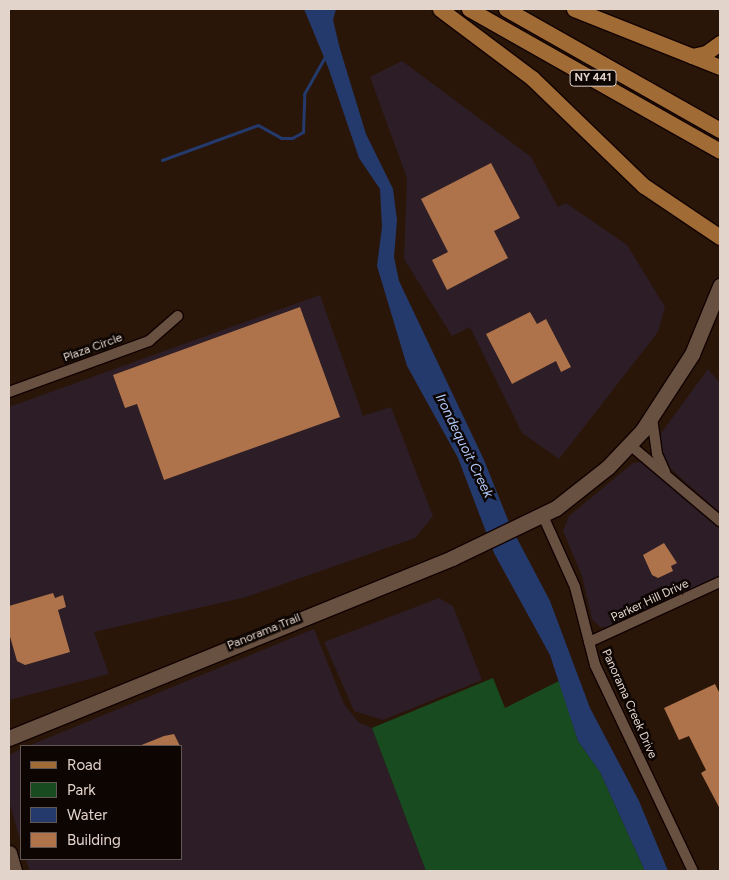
<!DOCTYPE html>
<style>
body{margin:0}
#map{position:relative;width:729px;height:880px;overflow:hidden;background:#2a1608;font-family:Figtree,sans-serif}
div>[style]{position:absolute}
.commercial>*{inset:0;background:#2c1d27}
.green>*{inset:0;background:#184c20}
.water>*{inset:0;background:#243a6d}
.stream>*{height:3px;margin:-1.5px;padding:0 1.5px;transform-origin:1.5px;border-radius:1.5px;background:#243a6d}
.building>*{inset:0;background:#ae734b}
.roads{filter:drop-shadow(1px 0 #110200) drop-shadow(-1px 0 #110200) drop-shadow(0 1px #110200) drop-shadow(0 -1px #110200)}
.street>*{height:10px;margin:-5px;padding:0 5px;transform-origin:5px;border-radius:5px;background:#695142}
.secondary>*{height:15px;margin:-7.5px;padding:0 7.5px;transform-origin:7.5px;border-radius:7.5px;background:#695142}
.primary>*{height:15px;margin:-7.5px;padding:0 7.5px;transform-origin:7.5px;border-radius:7.5px;background:#a06b34}
span{translate:-50% -50%;white-space:nowrap;text-align:center;line-height:1.15;-webkit-text-stroke:5px #0c0502;paint-order:stroke}
.shield-label span{padding:1px 4px;background:#0c0502;border:1px solid;border-radius:4px;-webkit-text-stroke-width:0}
.shield-label{font-size:11px;color:#e2d3cb;font-weight:700}
.street-label{font-size:12px;color:#e2d3cb}
.water-label{font-size:14px;color:#b0c8f8;font-style:italic}
.frame{position:absolute;inset:0;border:10px solid #e2d3cb;pointer-events:none}
.legend{position:absolute;left:20px;top:745px;width:162px;height:115px;box-sizing:border-box;background:#0c0502;border:1px solid #625752;margin:0;padding:6px 9px;list-style:none;font-size:15px;color:#e2d3cb}
.legend li{display:flex;align-items:center;gap:10px;height:25px}
.legend b{width:25px;border:1px solid #625752}
</style>
<div id="map">
<div class="commercial">
<i style="clip-path:polygon(402px 61px,531px 157px,558px 207px,566px 203px,627px 245px,665px 307px,658px 332px,559px 459px,522px 433px,470px 327px,452px 336px,404px 259px,407px 178px,370px 77px)"></i>
<i style="clip-path:polygon(320px 295px,363px 416px,391px 407px,433px 516px,415px 538px,246px 597px,94px 632px,109px 674px,9px 700px,9px 407px)"></i>
<i style="clip-path:polygon(708px 369px,720px 383px,720px 513px,663px 462px,659px 436px)"></i>
<i style="clip-path:polygon(643px 462px,720px 529px,720px 577px,611px 627px,600px 627px,592px 619px,582px 576px,563px 531px,569px 516px,633px 463px)"></i>
<i style="clip-path:polygon(439px 598px,453px 606px,482px 680px,383px 720px,354px 711px,324px 642px)"></i>
<i style="clip-path:polygon(314px 629px,344px 704px,358px 722px,372px 728px,426px 871px,30px 871px,26px 859px,181px 859px,181px 746px,28px 746px)"></i>
<i style="clip-path:polygon(21px 749px,21px 843px,9px 801px,9px 755px)"></i>
</div>
<div class="green">
<i style="clip-path:polygon(493px 678px,505px 708px,559px 681px,578px 741px,600px 772px,645px 871px,426px 871px,372px 728px)"></i>
</div>
<div class="water">
<i style="clip-path:polygon(304px 9px,336px 9px,333px 20px,340px 49px,366px 134px,393px 189px,397px 220px,394px 257px,399px 281px,484px 460px,510px 525px,550px 601px,590px 708px,639px 801px,668px 871px,645px 871px,600px 772px,578px 741px,550px 655px,494px 553px,458px 458px,407px 366px,377px 266px,382px 227px,380px 189px,359px 158px,328px 67px)"></i>
</div>
<div class="stream">
<i style="left:162px;top:160px;width:102px;rotate:-20deg"></i>
<i style="left:258px;top:125px;width:26px;rotate:29deg"></i>
<i style="left:281px;top:138px;width:11px"></i>
<i style="left:292px;top:138px;width:13px;rotate:-29deg"></i>
<i style="left:303px;top:132px;width:38px;rotate:-88deg"></i>
<i style="left:304px;top:94px;width:45px;rotate:-60.6deg"></i>
</div>
<div class="building">
<i style="clip-path:polygon(491px 163px,520px 218px,494px 231px,508px 258px,447px 290px,432px 260px,448px 252px,421px 199px)"></i>
<i style="clip-path:polygon(300px 307px,340px 417px,164px 480px,137px 404px,125px 408px,113px 375px)"></i>
<i style="clip-path:polygon(530px 312px,537px 324px,546px 319px,571px 367px,561px 372px,556px 361px,512px 384px,486px 334px)"></i>
<i style="clip-path:polygon(664px 543px,677px 563px,671px 566px,673px 571px,658px 578px,652px 575px,643px 555px)"></i>
<i style="clip-path:polygon(53px 593px,55px 598px,63px 595px,66px 607px,58px 610px,70px 652px,25px 665px,17px 661px,9px 633px,9px 606px)"></i>
<i style="clip-path:polygon(715px 684px,720px 694px,720px 809px,701px 773px,706px 770px,689px 736px,679px 740px,664px 708px)"></i>
<i style="clip-path:polygon(174px 734px,180px 746px,139px 746px,164px 736px)"></i>
</div>
<div class="roads">
<div class="street">
<i style="left:9px;top:392px;width:149px;rotate:-20deg"></i>
<i style="left:149px;top:341px;width:38px;rotate:-41deg"></i>
<i style="left:652px;top:418px;width:36px;rotate:82deg"></i>
<i style="left:657px;top:454px;width:20px;rotate:66deg"></i>
<i style="left:630px;top:445px;width:118px;rotate:40.2deg"></i>
<i style="left:543px;top:516px;width:78px;rotate:65.7deg"></i>
<i style="left:575px;top:587px;width:81px;rotate:75.6deg"></i>
<i style="left:595px;top:665px;width:228px;rotate:64.6deg"></i>
<i style="left:589px;top:642px;width:144px;rotate:-24.6deg"></i>
</div>
<div class="secondary">
<i style="left:9px;top:738px;width:478px;rotate:-22.1deg"></i>
<i style="left:452px;top:558px;width:115px;rotate:-25.7deg"></i>
<i style="left:556px;top:508px;width:66px;rotate:-38.3deg"></i>
<i style="left:608px;top:467px;width:50px;rotate:-46.6deg"></i>
<i style="left:642px;top:431px;width:92px;rotate:-57deg"></i>
<i style="left:692px;top:354px;width:74px;rotate:-67.6deg"></i>
<i style="left:9px;top:853px;width:19px;rotate:74deg"></i>
</div>
<div class="primary">
<i style="left:440px;top:9px;width:115px;rotate:36.9deg"></i>
<i style="left:532px;top:78px;width:156px;rotate:44deg"></i>
<i style="left:644px;top:186px;width:92px;rotate:33.9deg"></i>
<i style="left:469px;top:9px;width:288px;rotate:29.5deg"></i>
<i style="left:506px;top:9px;width:246px;rotate:29.5deg"></i>
<i style="left:574px;top:9px;width:157px;rotate:21.7deg"></i>
<i style="left:692px;top:56px;width:14px;rotate:-12deg"></i>
<i style="left:706px;top:53px;width:17px;rotate:-36deg"></i>
</div>
</div>
<div class="shield-label">
<span style="left:593px;top:78px">NY 441</span>
</div>
<div class="street-label">
<span style="left:93px;top:348px;rotate:-20deg">Plaza Circle</span>
<span style="left:650px;top:601px;rotate:-25deg">Parker Hill Drive</span>
<span style="left:264px;top:632px;rotate:-22deg">Panorama Trail</span>
<span style="left:629px;top:704px;rotate:66deg">Panorama Creek Drive</span>
</div>
<div class="water-label">
<span style="left:464px;top:446px;rotate:64deg">Irondequoit Creek</span>
</div>
<div class="frame"></div>
<ul class="legend">
<li><b style="height:6px;background:#a06b34"></b>Road</li>
<li><b style="height:14px;background:#184c20"></b>Park</li>
<li><b style="height:14px;background:#243a6d"></b>Water</li>
<li><b style="height:14px;background:#ae734b"></b>Building</li>
</ul>
</div>
